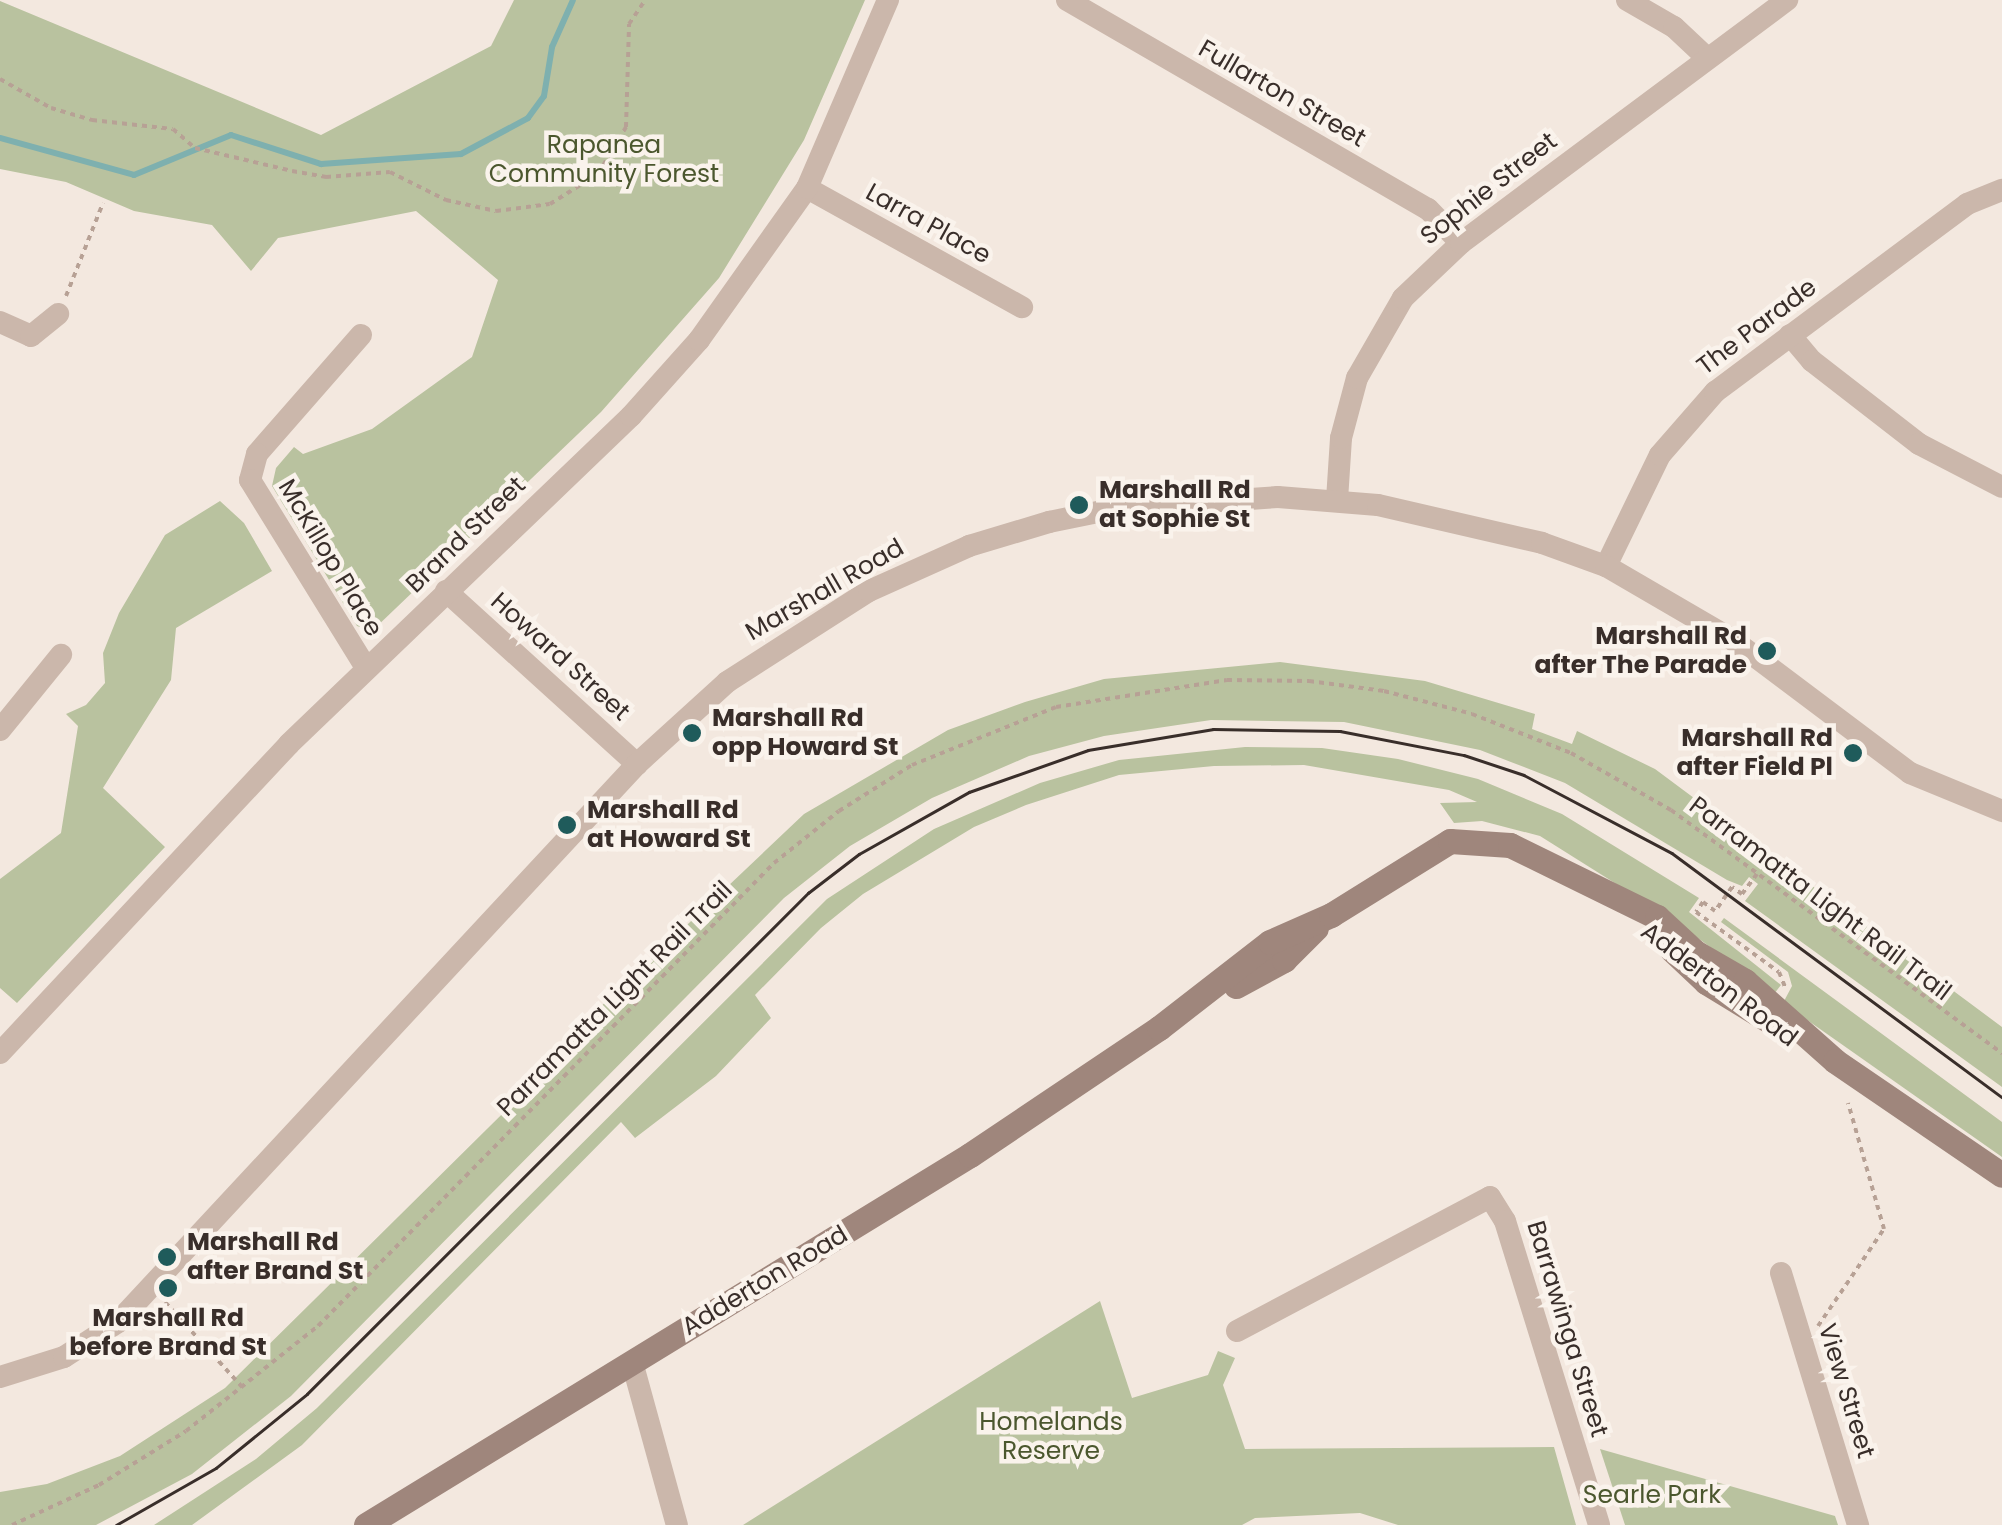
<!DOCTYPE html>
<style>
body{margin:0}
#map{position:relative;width:2002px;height:1525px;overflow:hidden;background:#f3e8df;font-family:Poppins,sans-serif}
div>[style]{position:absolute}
.green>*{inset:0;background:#b9c29f}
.stream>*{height:6px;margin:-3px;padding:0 3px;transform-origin:3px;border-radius:3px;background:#7eb0af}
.path>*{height:4px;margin-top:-2px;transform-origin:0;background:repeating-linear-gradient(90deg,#b7a195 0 5px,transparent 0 10px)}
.minor>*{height:22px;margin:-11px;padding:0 11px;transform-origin:11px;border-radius:11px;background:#cbb7ab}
.secondary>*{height:25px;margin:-12.5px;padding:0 12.5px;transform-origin:12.5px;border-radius:12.5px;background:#9f867c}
.tram>*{height:2.5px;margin:-1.25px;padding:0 1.25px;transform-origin:1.25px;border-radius:1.25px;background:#392e2a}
.dots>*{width:28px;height:28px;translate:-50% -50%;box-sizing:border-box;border:5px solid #faf3ec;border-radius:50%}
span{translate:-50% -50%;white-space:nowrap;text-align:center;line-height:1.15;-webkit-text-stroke:9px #faf3ec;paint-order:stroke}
.street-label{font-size:25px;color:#392e2a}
.park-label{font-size:25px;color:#4b572e}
.poi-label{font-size:25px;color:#392e2a;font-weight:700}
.left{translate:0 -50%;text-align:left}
.right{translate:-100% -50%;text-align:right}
</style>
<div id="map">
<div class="green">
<i style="clip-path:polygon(514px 0,865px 0,804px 140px,719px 278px,601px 412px,372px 631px,357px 626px,272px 486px,276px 468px,294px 447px,303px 454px,372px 429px,472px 357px,498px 280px,416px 211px,278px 238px,251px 271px,212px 225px,134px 211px,66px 182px,0 169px,0 1px,321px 135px,491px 46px)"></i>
<i style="clip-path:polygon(220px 501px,244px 523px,272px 571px,176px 628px,171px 680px,103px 788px,165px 847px,17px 1003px,0 988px,0 879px,61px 833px,78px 726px,66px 714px,86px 705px,105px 683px,103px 653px,119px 613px,165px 535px)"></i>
<i style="clip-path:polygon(1280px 662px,1425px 681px,1535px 714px,1532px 729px,1572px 744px,1577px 731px,1655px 769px,2002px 1027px,2002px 1087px,1745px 901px,1758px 884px,1749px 877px,1742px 886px,1727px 880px,1565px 783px,1480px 750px,1344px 722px,1211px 720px,1104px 736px,1029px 756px,932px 798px,850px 846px,784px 898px,291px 1396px,192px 1474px,96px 1525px,0 1525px,0 1492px,47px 1484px,120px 1456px,225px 1388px,565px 1052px,595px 1012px,804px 814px,948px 730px,1025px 702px,1104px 679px)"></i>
<i style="clip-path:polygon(1245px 747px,1322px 748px,1398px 759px,1478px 779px,1562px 814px,1699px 898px,1689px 912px,1781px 985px,1774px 994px,1672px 919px,1540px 836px,1482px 821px,1454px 823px,1440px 803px,1477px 802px,1449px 790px,1304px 765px,1214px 766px,1119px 775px,1026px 805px,974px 827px,863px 894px,821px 928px,755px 995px,771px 1018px,716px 1076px,635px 1138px,621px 1122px,302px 1445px,192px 1525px,154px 1525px,256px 1459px,317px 1408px,827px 899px,934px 829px,1040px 783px,1119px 760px)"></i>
<i style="clip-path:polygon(1724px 918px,2002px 1122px,2002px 1157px,1783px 1003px,1792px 986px,1788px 972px,1721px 922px)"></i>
<i style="clip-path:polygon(1100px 1301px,1132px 1398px,1208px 1375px,1218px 1351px,1235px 1358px,1223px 1385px,1245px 1449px,1554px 1447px,1576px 1525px,1398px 1525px,1360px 1513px,1255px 1518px,1242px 1525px,743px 1525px)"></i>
<i style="clip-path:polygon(1600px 1449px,1835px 1516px,1838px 1525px,1625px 1525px)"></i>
</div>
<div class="stream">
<i style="left:0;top:138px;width:139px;rotate:15.4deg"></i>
<i style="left:134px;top:175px;width:105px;rotate:-22.4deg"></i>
<i style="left:231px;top:135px;width:95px;rotate:17.9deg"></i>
<i style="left:321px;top:164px;width:140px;rotate:-4.1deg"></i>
<i style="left:461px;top:154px;width:76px;rotate:-28.2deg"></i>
<i style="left:528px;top:118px;width:27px;rotate:-54deg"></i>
<i style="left:544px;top:96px;width:50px;rotate:-80.7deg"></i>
<i style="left:552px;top:47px;width:51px;rotate:-65.9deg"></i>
</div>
<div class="path">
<i style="left:0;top:79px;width:59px;rotate:29.6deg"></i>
<i style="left:51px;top:108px;width:43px;rotate:16.3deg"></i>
<i style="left:92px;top:120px;width:81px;rotate:6.3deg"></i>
<i style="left:173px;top:129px;width:29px;rotate:41deg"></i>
<i style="left:195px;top:148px;width:100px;rotate:13.3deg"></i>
<i style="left:292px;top:171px;width:35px;rotate:10deg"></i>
<i style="left:326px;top:177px;width:64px;rotate:-4.5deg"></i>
<i style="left:390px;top:172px;width:63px;rotate:26.6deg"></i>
<i style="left:446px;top:200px;width:51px;rotate:12.4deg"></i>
<i style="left:496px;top:211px;width:54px;rotate:-7.4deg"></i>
<i style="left:550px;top:204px;width:57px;rotate:-32deg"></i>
<i style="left:598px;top:174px;width:55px;rotate:-59.2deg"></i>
<i style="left:626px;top:127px;width:103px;rotate:-88.3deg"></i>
<i style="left:629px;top:24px;width:29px;rotate:-56deg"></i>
<i style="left:66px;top:296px;width:100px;rotate:-68.3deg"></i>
<i style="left:1757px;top:874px;width:25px;rotate:127deg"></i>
<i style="left:1742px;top:894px;width:12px;rotate:-145deg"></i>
<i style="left:1732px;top:887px;width:29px;rotate:125deg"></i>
<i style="left:1715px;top:911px;width:15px;rotate:-143deg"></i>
<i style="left:1703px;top:902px;width:12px;rotate:125deg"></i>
<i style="left:1696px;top:912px;width:102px;rotate:35.9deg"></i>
<i style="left:1779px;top:972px;width:18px;rotate:68deg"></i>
<i style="left:165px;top:1302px;width:116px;rotate:47.8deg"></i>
<i style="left:1818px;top:1326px;width:117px;rotate:-55.8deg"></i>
<i style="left:1884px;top:1229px;width:131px;rotate:-105.9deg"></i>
<i style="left:12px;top:1525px;width:96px;rotate:-24.7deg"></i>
<i style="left:99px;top:1485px;width:102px;rotate:-31.8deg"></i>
<i style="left:186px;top:1431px;width:169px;rotate:-38.5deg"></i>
<i style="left:318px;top:1326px;width:650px;rotate:-45.44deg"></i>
<i style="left:774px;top:863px;width:83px;rotate:-38.7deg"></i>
<i style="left:839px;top:811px;width:86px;rotate:-32.2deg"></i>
<i style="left:912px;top:765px;width:155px;rotate:-21.9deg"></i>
<i style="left:1056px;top:707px;width:173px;rotate:-9deg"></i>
<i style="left:1227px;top:680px;width:82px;rotate:0.7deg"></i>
<i style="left:1309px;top:681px;width:76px;rotate:7.6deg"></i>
<i style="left:1384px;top:691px;width:91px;rotate:14.6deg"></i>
<i style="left:1472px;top:714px;width:106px;rotate:21.5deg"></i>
<i style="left:1571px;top:753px;width:115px;rotate:29.7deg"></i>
<i style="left:1671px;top:810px;width:411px;rotate:36.3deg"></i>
</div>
<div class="minor">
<i style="left:1067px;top:0;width:417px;rotate:30.1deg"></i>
<i style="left:1428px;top:209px;width:47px;rotate:45.9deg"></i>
<i style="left:1627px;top:0;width:54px;rotate:29.9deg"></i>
<i style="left:1674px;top:27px;width:45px;rotate:43.2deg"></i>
<i style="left:807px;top:188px;width:246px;rotate:29deg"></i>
<i style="left:0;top:322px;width:34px;rotate:24deg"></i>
<i style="left:31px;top:336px;width:35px;rotate:-39deg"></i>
<i style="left:361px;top:335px;width:158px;rotate:131.2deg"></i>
<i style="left:257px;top:454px;width:27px;rotate:105deg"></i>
<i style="left:250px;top:480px;width:221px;rotate:58.3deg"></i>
<i style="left:1790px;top:335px;width:34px;rotate:50deg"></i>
<i style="left:1812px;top:361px;width:135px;rotate:37.8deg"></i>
<i style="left:1919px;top:444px;width:93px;rotate:27.4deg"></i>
<i style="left:1337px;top:500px;width:62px;rotate:-86.3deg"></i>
<i style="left:1341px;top:438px;width:62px;rotate:-75.1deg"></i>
<i style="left:1357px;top:378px;width:92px;rotate:-60.1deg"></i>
<i style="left:1403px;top:298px;width:80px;rotate:-43.5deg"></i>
<i style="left:1461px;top:243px;width:407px;rotate:-36.7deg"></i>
<i style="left:1606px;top:566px;width:123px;rotate:-64.1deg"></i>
<i style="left:1660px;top:455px;width:84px;rotate:-48.9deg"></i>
<i style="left:1715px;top:392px;width:314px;rotate:-36.7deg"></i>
<i style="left:1967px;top:204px;width:38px;rotate:-22deg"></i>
<i style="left:446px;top:591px;width:258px;rotate:42.2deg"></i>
<i style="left:0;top:730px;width:97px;rotate:-50.9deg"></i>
<i style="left:0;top:1053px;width:423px;rotate:-46.9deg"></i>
<i style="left:289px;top:744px;width:474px;rotate:-43.8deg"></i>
<i style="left:631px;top:416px;width:102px;rotate:-48.2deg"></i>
<i style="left:699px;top:340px;width:186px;rotate:-54.6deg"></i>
<i style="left:807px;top:188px;width:205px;rotate:-66.7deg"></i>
<i style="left:1781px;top:1273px;width:264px;rotate:73deg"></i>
<i style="left:1237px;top:1331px;width:286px;rotate:-27.9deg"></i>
<i style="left:1490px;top:1197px;width:28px;rotate:58deg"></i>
<i style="left:1505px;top:1221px;width:318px;rotate:72.8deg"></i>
<i style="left:632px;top:1362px;width:169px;rotate:74.6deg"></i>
<i style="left:0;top:1377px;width:67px;rotate:-17.4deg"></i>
<i style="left:64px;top:1357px;width:64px;rotate:-32.9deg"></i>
<i style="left:118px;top:1322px;width:762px;rotate:-47.07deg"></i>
<i style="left:637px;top:764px;width:122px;rotate:-42.3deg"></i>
<i style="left:727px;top:682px;width:169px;rotate:-32.7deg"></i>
<i style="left:869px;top:591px;width:110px;rotate:-24.2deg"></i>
<i style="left:969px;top:546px;width:84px;rotate:-16.7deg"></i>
<i style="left:1049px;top:522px;width:69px;rotate:-11.6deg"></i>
<i style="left:1117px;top:508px;width:161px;rotate:-3.9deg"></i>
<i style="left:1278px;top:497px;width:100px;rotate:4.6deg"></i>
<i style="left:1378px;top:505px;width:168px;rotate:13deg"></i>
<i style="left:1542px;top:543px;width:68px;rotate:19.8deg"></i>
<i style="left:1606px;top:566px;width:147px;rotate:30.2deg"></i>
<i style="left:1733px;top:640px;width:221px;rotate:36.9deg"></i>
<i style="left:1910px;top:773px;width:100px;rotate:22.4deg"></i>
</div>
<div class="secondary">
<i style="left:1672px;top:950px;width:47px;rotate:43.3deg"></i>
<i style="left:1706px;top:982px;width:73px;rotate:31.5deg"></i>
<i style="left:1236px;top:986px;width:55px;rotate:-28.4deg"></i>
<i style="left:1284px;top:960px;width:45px;rotate:-45deg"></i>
<i style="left:366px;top:1525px;width:708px;rotate:-31.49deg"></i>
<i style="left:970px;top:1155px;width:228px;rotate:-33.9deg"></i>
<i style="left:1159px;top:1028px;width:140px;rotate:-37.8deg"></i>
<i style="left:1270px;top:942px;width:67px;rotate:-23.9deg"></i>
<i style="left:1331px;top:915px;width:140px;rotate:-31.9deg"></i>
<i style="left:1450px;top:841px;width:60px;rotate:3.8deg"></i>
<i style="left:1510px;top:845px;width:164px;rotate:26.1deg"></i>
<i style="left:1657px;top:917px;width:52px;rotate:42.6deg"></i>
<i style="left:1695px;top:952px;width:58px;rotate:30.1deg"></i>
<i style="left:1745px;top:981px;width:120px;rotate:41.6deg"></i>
<i style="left:1835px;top:1061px;width:202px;rotate:34.3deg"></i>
</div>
<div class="tram">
<i style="left:116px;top:1525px;width:115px;rotate:-29.7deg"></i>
<i style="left:216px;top:1468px;width:117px;rotate:-39.1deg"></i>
<i style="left:307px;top:1394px;width:709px;rotate:-45deg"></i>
<i style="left:808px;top:893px;width:64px;rotate:-37.4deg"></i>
<i style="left:859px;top:854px;width:126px;rotate:-29.4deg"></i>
<i style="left:969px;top:792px;width:126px;rotate:-19.4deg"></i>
<i style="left:1088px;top:750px;width:127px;rotate:-9.5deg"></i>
<i style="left:1213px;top:729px;width:127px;rotate:0.9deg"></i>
<i style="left:1340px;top:731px;width:126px;rotate:11deg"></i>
<i style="left:1464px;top:755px;width:63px;rotate:18.4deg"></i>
<i style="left:1524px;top:775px;width:167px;rotate:27.8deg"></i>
<i style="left:1672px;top:853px;width:410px;rotate:36.5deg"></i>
</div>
<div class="dots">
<i style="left:1079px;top:505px;background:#1f5b5b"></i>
<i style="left:1767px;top:651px;background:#1f5b5b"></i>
<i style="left:692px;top:733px;background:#1f5b5b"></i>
<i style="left:1853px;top:753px;background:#1f5b5b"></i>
<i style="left:567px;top:825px;background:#1f5b5b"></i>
<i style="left:167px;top:1257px;background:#1f5b5b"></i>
<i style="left:168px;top:1288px;background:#1f5b5b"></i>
</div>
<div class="street-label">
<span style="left:1282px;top:94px;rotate:30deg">Fullarton Street</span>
<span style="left:1489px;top:189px;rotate:-38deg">Sophie Street</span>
<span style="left:928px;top:224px;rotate:29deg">Larra Place</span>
<span style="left:1757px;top:327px;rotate:-37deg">The Parade</span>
<span style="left:466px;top:535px;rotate:-44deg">Brand Street</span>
<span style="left:330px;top:558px;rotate:59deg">McKillop Place</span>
<span style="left:825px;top:590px;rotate:-30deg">Marshall Road</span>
<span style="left:560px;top:657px;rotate:42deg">Howard Street</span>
<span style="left:1820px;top:899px;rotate:37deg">Parramatta Light Rail Trail</span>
<span style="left:1719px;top:985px;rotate:37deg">Adderton Road</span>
<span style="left:615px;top:999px;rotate:-45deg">Parramatta Light Rail Trail</span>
<span style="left:765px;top:1281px;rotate:-31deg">Adderton Road</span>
<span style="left:1567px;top:1329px;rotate:73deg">Barrawinga Street</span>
<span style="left:1846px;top:1391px;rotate:73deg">View Street</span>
</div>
<div class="park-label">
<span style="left:604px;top:160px">Rapanea<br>Community Forest</span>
<span style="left:1051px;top:1437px">Homelands<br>Reserve</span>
<span style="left:1652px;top:1495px">Searle Park</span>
</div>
<div class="poi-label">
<span class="left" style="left:1099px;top:505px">Marshall Rd<br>at Sophie St</span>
<span class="right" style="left:1747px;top:651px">Marshall Rd<br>after The Parade</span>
<span class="left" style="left:712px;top:733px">Marshall Rd<br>opp Howard St</span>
<span class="right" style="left:1833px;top:753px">Marshall Rd<br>after Field Pl</span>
<span class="left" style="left:587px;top:825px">Marshall Rd<br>at Howard St</span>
<span class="left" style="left:187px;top:1257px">Marshall Rd<br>after Brand St</span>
<span style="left:168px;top:1333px">Marshall Rd<br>before Brand St</span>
</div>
</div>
